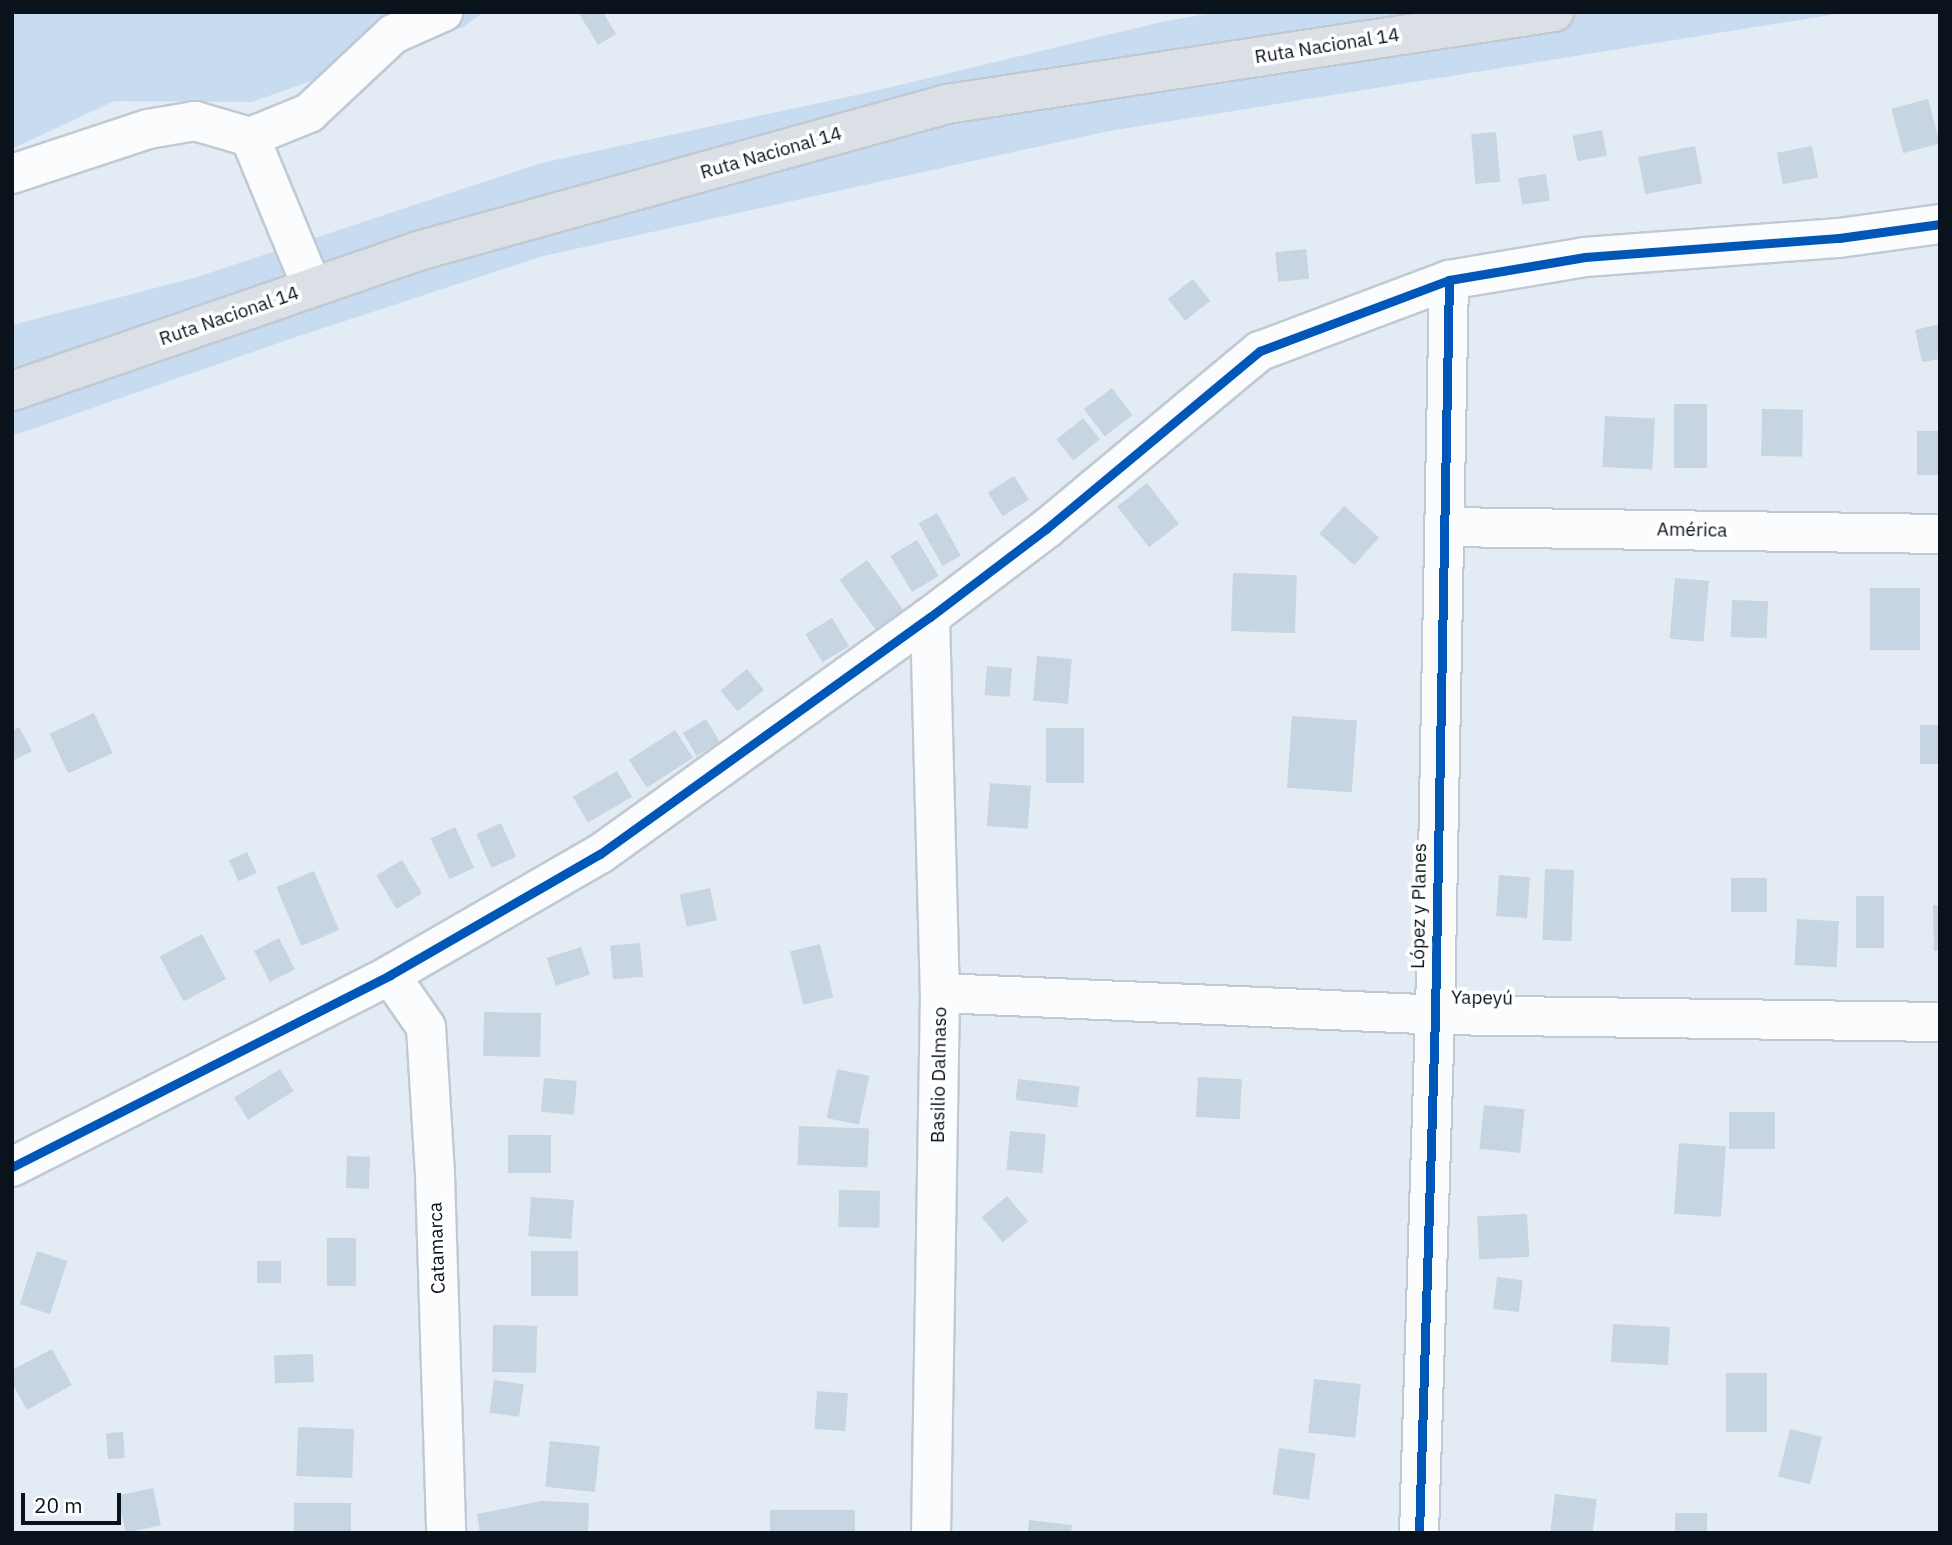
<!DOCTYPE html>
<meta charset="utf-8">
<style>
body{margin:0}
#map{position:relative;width:1952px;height:1545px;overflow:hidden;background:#e3ecf5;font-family:"IBM Plex Sans",sans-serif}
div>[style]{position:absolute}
.green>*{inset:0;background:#c7dbf1}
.building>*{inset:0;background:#c7d4e1;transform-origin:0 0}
.roads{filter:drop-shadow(2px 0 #c1cad3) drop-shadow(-2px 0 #c1cad3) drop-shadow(0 2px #c1cad3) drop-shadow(0 -2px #c1cad3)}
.minor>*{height:38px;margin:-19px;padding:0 19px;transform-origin:19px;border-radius:19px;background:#fbfcfe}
.trunk>*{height:38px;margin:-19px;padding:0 19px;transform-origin:19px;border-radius:19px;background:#dae0e6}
.cycleway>*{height:9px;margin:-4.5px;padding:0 4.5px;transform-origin:4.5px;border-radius:4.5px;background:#0057b8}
span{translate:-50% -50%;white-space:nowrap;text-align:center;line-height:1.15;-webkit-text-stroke:7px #fff;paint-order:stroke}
.street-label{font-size:19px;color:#0a131c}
.frame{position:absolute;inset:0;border:14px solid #0a131c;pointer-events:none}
.scale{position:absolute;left:21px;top:1493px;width:100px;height:32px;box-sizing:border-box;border:4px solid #0a131c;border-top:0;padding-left:9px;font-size:21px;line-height:24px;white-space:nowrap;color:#0a131c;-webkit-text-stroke:5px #fff;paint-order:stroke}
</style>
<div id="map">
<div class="green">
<i style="clip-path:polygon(12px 12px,484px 12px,463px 27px,252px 102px,114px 101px,12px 149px)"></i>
<i style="clip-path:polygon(1216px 12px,1849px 12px,1109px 131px,543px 256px,290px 339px,12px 436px,12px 325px,194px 278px,541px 163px,879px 90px,1157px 23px)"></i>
</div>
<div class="building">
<i style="clip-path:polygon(578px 12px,603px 12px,616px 34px,598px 45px)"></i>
<i style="left:1928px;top:99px;width:46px;height:38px;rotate:75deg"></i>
<i style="left:1602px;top:130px;width:26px;height:30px;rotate:79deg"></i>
<i style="left:1496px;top:132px;width:50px;height:25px;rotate:85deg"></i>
<i style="left:1695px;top:146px;width:38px;height:58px;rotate:79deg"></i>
<i style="left:1812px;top:146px;width:32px;height:36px;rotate:79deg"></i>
<i style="left:1546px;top:174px;width:27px;height:28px;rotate:82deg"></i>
<i style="left:1306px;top:249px;width:30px;height:31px;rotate:84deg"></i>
<i style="left:1193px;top:279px;width:28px;height:32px;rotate:52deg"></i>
<i style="clip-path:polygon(1940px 324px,1940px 359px,1922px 362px,1915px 330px)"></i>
<i style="left:1112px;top:388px;width:34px;height:35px;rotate:53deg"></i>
<i style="left:1674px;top:404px;width:33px;height:64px"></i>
<i style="left:1762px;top:409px;width:41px;height:47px;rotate:1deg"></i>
<i style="left:1605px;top:416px;width:50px;height:51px;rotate:3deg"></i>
<i style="left:1083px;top:418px;width:27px;height:34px;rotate:51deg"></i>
<i style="left:1917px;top:431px;width:23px;height:44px"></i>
<i style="left:1014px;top:476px;width:28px;height:31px;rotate:58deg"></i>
<i style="left:1147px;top:483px;width:52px;height:38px;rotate:52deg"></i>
<i style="left:1344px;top:506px;width:47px;height:37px;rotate:42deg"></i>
<i style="left:937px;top:513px;width:49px;height:21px;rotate:61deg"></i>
<i style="left:917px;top:540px;width:42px;height:31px;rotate:59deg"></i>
<i style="left:867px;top:560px;width:69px;height:34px;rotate:54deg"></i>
<i style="left:1233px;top:573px;width:64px;height:58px;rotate:2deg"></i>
<i style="left:1675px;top:578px;width:34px;height:61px;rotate:5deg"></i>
<i style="left:1870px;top:588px;width:50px;height:62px"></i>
<i style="left:1732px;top:600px;width:36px;height:37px;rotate:2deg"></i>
<i style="left:832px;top:618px;width:33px;height:31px;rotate:59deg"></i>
<i style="left:1037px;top:656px;width:35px;height:45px;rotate:5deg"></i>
<i style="left:987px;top:666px;width:25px;height:29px;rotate:5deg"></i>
<i style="left:747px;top:669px;width:27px;height:34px;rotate:51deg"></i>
<i style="left:94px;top:713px;width:44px;height:49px;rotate:65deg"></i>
<i style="left:1292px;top:716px;width:65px;height:72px;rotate:4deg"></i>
<i style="left:706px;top:719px;width:27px;height:27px;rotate:59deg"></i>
<i style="left:1920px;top:725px;width:20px;height:39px"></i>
<i style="clip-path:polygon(19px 727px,32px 751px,12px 761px,12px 731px)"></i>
<i style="left:1046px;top:728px;width:38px;height:55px"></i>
<i style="left:675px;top:730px;width:33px;height:55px;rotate:57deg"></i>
<i style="left:617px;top:771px;width:30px;height:51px;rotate:60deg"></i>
<i style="left:990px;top:783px;width:41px;height:43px;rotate:4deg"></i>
<i style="left:501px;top:823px;width:37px;height:27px;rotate:66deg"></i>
<i style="left:455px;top:827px;width:45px;height:27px;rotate:65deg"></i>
<i style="left:247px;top:852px;width:23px;height:20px;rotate:65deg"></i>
<i style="left:402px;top:860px;width:39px;height:30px;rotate:59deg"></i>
<i style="left:1545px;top:869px;width:29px;height:71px;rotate:2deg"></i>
<i style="left:314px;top:871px;width:64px;height:41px;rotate:67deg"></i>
<i style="left:1499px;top:875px;width:31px;height:41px;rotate:4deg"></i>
<i style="left:1731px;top:878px;width:36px;height:34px"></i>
<i style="left:710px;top:888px;width:33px;height:31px;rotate:78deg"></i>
<i style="left:1856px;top:896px;width:28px;height:52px"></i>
<i style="clip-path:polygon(1933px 905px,1940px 905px,1940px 951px,1934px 951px)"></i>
<i style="left:1797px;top:919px;width:42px;height:46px;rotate:3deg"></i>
<i style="left:202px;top:934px;width:51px;height:48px;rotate:62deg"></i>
<i style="left:279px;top:938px;width:35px;height:28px;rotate:63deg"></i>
<i style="left:640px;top:943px;width:34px;height:30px;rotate:85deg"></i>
<i style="left:820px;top:944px;width:55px;height:31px;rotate:76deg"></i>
<i style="left:581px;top:947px;width:29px;height:36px;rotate:72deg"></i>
<i style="left:484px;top:1012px;width:57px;height:44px;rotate:1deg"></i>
<i style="left:280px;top:1069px;width:26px;height:54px;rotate:58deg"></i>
<i style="left:837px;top:1069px;width:33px;height:50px;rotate:12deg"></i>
<i style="left:1198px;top:1077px;width:44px;height:40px;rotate:3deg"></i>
<i style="left:544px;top:1078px;width:33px;height:34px;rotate:5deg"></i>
<i style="left:1018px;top:1079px;width:62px;height:21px;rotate:7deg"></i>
<i style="left:1484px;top:1105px;width:41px;height:44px;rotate:6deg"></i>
<i style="left:1729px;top:1112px;width:46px;height:37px"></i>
<i style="left:799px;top:1126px;width:70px;height:39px;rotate:2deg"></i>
<i style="left:1010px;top:1131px;width:36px;height:39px;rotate:5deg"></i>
<i style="left:508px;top:1135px;width:43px;height:38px"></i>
<i style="left:1679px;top:1143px;width:47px;height:71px;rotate:4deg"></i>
<i style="left:347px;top:1156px;width:23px;height:32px;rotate:2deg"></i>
<i style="left:839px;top:1190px;width:41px;height:37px;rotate:1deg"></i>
<i style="left:1007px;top:1196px;width:33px;height:33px;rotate:50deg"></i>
<i style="left:531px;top:1197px;width:43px;height:39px;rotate:4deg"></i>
<i style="left:1527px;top:1214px;width:43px;height:50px;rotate:87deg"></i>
<i style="left:327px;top:1238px;width:29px;height:48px"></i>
<i style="left:37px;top:1251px;width:32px;height:56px;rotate:18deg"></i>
<i style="left:531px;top:1251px;width:47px;height:45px"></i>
<i style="left:257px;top:1261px;width:24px;height:22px"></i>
<i style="left:1497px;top:1277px;width:26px;height:32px;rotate:7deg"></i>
<i style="left:1613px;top:1324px;width:57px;height:38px;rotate:3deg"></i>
<i style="left:493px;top:1325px;width:44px;height:47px;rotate:1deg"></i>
<i style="clip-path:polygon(52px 1349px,72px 1385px,27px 1410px,12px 1383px,12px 1370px)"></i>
<i style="left:313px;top:1354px;width:28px;height:39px;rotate:88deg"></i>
<i style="left:1726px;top:1373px;width:41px;height:59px"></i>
<i style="left:1314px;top:1379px;width:47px;height:54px;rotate:6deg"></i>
<i style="left:494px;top:1380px;width:30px;height:33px;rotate:8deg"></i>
<i style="left:817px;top:1391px;width:31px;height:38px;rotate:4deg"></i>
<i style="left:298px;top:1427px;width:56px;height:49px;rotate:2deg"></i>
<i style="left:1790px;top:1429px;width:33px;height:49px;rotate:14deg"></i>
<i style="left:123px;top:1432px;width:26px;height:17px;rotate:86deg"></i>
<i style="left:550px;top:1441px;width:50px;height:46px;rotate:6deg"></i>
<i style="left:1279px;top:1448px;width:37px;height:47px;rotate:8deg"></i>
<i style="left:153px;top:1488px;width:38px;height:36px;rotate:78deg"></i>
<i style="left:1555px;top:1494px;width:42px;height:39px;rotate:7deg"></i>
<i style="clip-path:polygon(542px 1501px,589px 1503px,588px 1533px,480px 1533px,477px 1514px)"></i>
<i style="left:351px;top:1503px;width:30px;height:57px;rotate:90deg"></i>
<i style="left:770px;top:1510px;width:85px;height:23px"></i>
<i style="left:1675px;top:1513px;width:32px;height:20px"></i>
<i style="clip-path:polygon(1029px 1520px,1072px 1525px,1071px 1533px,1028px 1533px)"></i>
</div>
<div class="roads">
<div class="minor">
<i style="left:12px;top:174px;width:143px;rotate:-18.3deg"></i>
<i style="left:148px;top:129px;width:48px;rotate:-9.7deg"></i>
<i style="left:195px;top:121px;width:57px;rotate:16.2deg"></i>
<i style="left:312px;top:287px;width:162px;rotate:-112.5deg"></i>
<i style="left:250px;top:137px;width:64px;rotate:-22.1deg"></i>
<i style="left:309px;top:113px;width:115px;rotate:-43.2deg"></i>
<i style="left:393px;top:34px;width:55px;rotate:-23.7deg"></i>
<i style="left:1444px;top:527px;width:496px;rotate:0.8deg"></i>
<i style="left:930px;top:617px;width:376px;rotate:88.5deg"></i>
<i style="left:940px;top:993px;width:540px;rotate:90.95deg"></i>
<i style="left:390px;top:975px;width:63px;rotate:55.3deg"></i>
<i style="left:426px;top:1027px;width:149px;rotate:86.5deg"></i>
<i style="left:435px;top:1176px;width:357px;rotate:88.2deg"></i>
<i style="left:940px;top:993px;width:495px;rotate:2.5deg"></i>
<i style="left:1435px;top:1015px;width:505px;rotate:0.79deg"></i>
<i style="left:12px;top:1167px;width:424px;rotate:-26.9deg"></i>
<i style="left:390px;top:975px;width:242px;rotate:-30deg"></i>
<i style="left:600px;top:854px;width:406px;rotate:-35.7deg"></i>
<i style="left:930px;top:617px;width:146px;rotate:-37.2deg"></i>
<i style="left:1046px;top:529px;width:278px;rotate:-39.8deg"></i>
<i style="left:1260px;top:351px;width:202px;rotate:-20.6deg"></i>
<i style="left:1449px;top:280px;width:138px;rotate:-9.6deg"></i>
<i style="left:1585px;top:257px;width:255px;rotate:-4.3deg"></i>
<i style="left:1839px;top:238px;width:102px;rotate:-7.9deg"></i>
<i style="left:1419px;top:1533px;width:518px;rotate:-88.23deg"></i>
<i style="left:1435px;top:1015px;width:735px;rotate:-88.91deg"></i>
</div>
<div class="trunk">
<i style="left:12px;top:391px;width:429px;rotate:-19deg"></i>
<i style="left:418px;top:251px;width:549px;rotate:-15.53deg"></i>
<i style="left:947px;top:104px;width:614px;rotate:-8.62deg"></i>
</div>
</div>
<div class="cycleway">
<i style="left:12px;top:1167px;width:424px;rotate:-26.9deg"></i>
<i style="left:390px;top:975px;width:242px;rotate:-30deg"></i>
<i style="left:600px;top:854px;width:406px;rotate:-35.7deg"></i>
<i style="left:930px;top:617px;width:146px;rotate:-37.2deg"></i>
<i style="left:1046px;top:529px;width:278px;rotate:-39.8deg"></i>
<i style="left:1260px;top:351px;width:202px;rotate:-20.6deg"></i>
<i style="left:1449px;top:280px;width:138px;rotate:-9.6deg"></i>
<i style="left:1585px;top:257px;width:255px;rotate:-4.3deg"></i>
<i style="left:1839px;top:238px;width:102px;rotate:-7.9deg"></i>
<i style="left:1419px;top:1533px;width:518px;rotate:-88.23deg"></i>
<i style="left:1435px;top:1015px;width:735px;rotate:-88.91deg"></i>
</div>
<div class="street-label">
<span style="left:1327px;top:46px;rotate:-9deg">Ruta Nacional 14</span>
<span style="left:771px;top:153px;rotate:-16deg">Ruta Nacional 14</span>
<span style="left:229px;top:316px;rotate:-19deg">Ruta Nacional 14</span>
<span style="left:1692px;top:530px;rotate:1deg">América</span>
<span style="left:1419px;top:906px;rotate:-89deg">López y Planes</span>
<span style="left:1482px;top:998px;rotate:1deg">Yapeyú</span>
<span style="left:939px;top:1075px;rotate:-89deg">Basilio Dalmaso</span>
<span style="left:437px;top:1248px;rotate:-92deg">Catamarca</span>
</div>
<div class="frame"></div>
<div class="scale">20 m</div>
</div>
